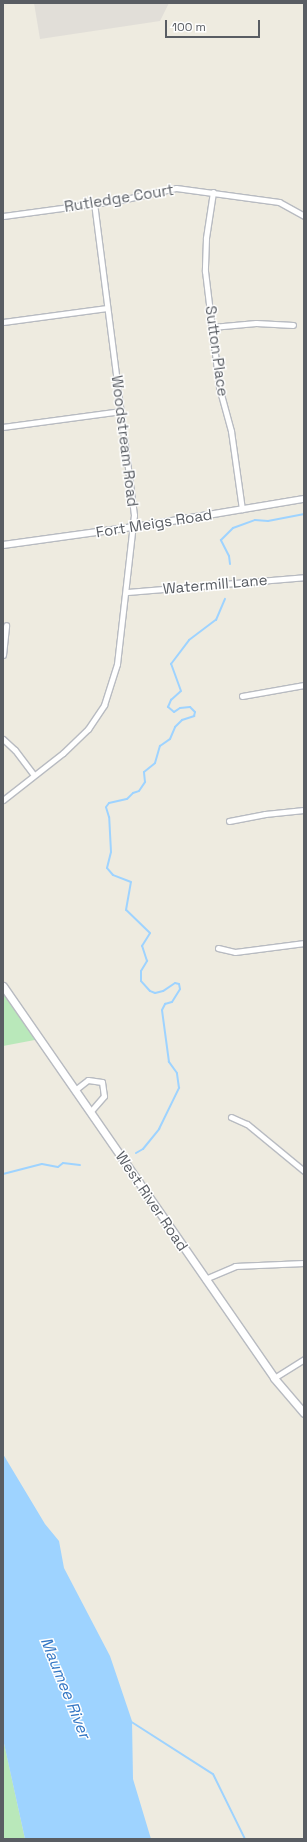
<!DOCTYPE html>
<style>
body{margin:0}
#map{position:relative;width:307px;height:1842px;overflow:hidden;background:#eeebe0;font-family:"Space Grotesk",sans-serif}
div>[style]{position:absolute}
.industrial>*{inset:0;background:#e1ded8}
.green>*{inset:0;background:#b9e8ba}
.water>*{inset:0;background:#9ed3ff}
.stream>*{height:2px;margin:-1px;padding:0 1px;transform-origin:1px;border-radius:1px;background:#9ed3ff}
.roads{filter:drop-shadow(1px 0 #b8bbc1) drop-shadow(-1px 0 #b8bbc1) drop-shadow(0 1px #b8bbc1) drop-shadow(0 -1px #b8bbc1)}
.minor>*{height:5px;margin:-2.5px;padding:0 2.5px;transform-origin:2.5px;border-radius:2.5px;background:#fff}
.tertiary>*{height:6px;margin:-3px;padding:0 3px;transform-origin:3px;border-radius:3px;background:#fff}
.secondary>*{height:7px;margin:-3.5px;padding:0 3.5px;transform-origin:3.5px;border-radius:3.5px;background:#fff}
span{translate:-50% -50%;white-space:nowrap;text-align:center;line-height:1.15;-webkit-text-stroke:3px #fff;paint-order:stroke}
.street-label{font-size:15px;color:#595d63}
.water-label{font-size:16px;color:#3477c4;font-style:italic}
.frame{position:absolute;inset:0;border:4px solid #595d63;pointer-events:none}
.scale{position:absolute;left:165px;top:20px;width:95px;height:18px;box-sizing:border-box;border:2px solid #595d63;border-top:0;padding-left:5px;font-size:12px;line-height:14px;white-space:nowrap;color:#595d63;-webkit-text-stroke:3px #fff;paint-order:stroke}
</style>
<div id="map">
<div class="industrial">
<i style="clip-path:polygon(34px 3px,169px 3px,160px 21px,40px 39px)"></i>
</div>
<div class="green">
<i style="clip-path:polygon(3px 986px,40px 1039px,3px 1046px)"></i>
<i style="clip-path:polygon(3px 1739px,4px 1743px,25px 1839px,3px 1839px)"></i>
</div>
<div class="water">
<i style="clip-path:polygon(3px 1454px,45px 1524px,59px 1541px,64px 1568px,110px 1656px,132px 1721px,133px 1779px,151px 1839px,25px 1839px,3px 1739px)"></i>
</div>
<div class="stream">
<i style="left:230px;top:564px;width:8px;rotate:-97deg"></i>
<i style="left:229px;top:556px;width:18px;rotate:-117deg"></i>
<i style="left:221px;top:540px;width:17px;rotate:-45deg"></i>
<i style="left:233px;top:528px;width:23px;rotate:-20deg"></i>
<i style="left:255px;top:520px;width:13px;rotate:4deg"></i>
<i style="left:268px;top:521px;width:37px;rotate:-11deg"></i>
<i style="left:136px;top:1153px;width:8px;rotate:-30deg"></i>
<i style="left:143px;top:1149px;width:26px;rotate:-51deg"></i>
<i style="left:159px;top:1129px;width:46px;rotate:-64deg"></i>
<i style="left:179px;top:1088px;width:15px;rotate:-98deg"></i>
<i style="left:177px;top:1073px;width:14px;rotate:-126deg"></i>
<i style="left:169px;top:1062px;width:52px;rotate:-97.7deg"></i>
<i style="left:162px;top:1010px;width:7px;rotate:-63deg"></i>
<i style="left:165px;top:1004px;width:7px;rotate:-16deg"></i>
<i style="left:172px;top:1002px;width:15px;rotate:-58deg"></i>
<i style="left:180px;top:989px;width:5px;rotate:-101deg"></i>
<i style="left:179px;top:984px;width:4px;rotate:-166deg"></i>
<i style="left:175px;top:983px;width:14px;rotate:146deg"></i>
<i style="left:163px;top:991px;width:8px;rotate:166deg"></i>
<i style="left:155px;top:993px;width:5px;rotate:-158deg"></i>
<i style="left:150px;top:991px;width:13px;rotate:-132deg"></i>
<i style="left:141px;top:981px;width:10px;rotate:-90deg"></i>
<i style="left:141px;top:971px;width:12px;rotate:-59deg"></i>
<i style="left:147px;top:961px;width:16px;rotate:-108deg"></i>
<i style="left:142px;top:946px;width:15px;rotate:-58deg"></i>
<i style="left:150px;top:933px;width:33px;rotate:-136deg"></i>
<i style="left:126px;top:910px;width:28px;rotate:-80deg"></i>
<i style="left:131px;top:882px;width:19px;rotate:-159deg"></i>
<i style="left:113px;top:875px;width:9px;rotate:-131deg"></i>
<i style="left:107px;top:868px;width:16px;rotate:-76deg"></i>
<i style="left:111px;top:852px;width:35px;rotate:-93deg"></i>
<i style="left:109px;top:817px;width:10px;rotate:-107deg"></i>
<i style="left:106px;top:807px;width:5px;rotate:-53deg"></i>
<i style="left:109px;top:803px;width:18px;rotate:-13deg"></i>
<i style="left:127px;top:799px;width:8px;rotate:-45deg"></i>
<i style="left:133px;top:793px;width:6px;rotate:-18deg"></i>
<i style="left:139px;top:791px;width:11px;rotate:-56deg"></i>
<i style="left:145px;top:782px;width:10px;rotate:-96deg"></i>
<i style="left:144px;top:772px;width:14px;rotate:-39deg"></i>
<i style="left:155px;top:763px;width:18px;rotate:-74deg"></i>
<i style="left:160px;top:746px;width:12px;rotate:-35deg"></i>
<i style="left:170px;top:739px;width:13px;rotate:-67deg"></i>
<i style="left:175px;top:727px;width:10px;rotate:-45deg"></i>
<i style="left:182px;top:720px;width:13px;rotate:-18deg"></i>
<i style="left:194px;top:716px;width:4px;rotate:-76deg"></i>
<i style="left:195px;top:712px;width:7px;rotate:-135deg"></i>
<i style="left:190px;top:707px;width:10px;rotate:174deg"></i>
<i style="left:180px;top:708px;width:7px;rotate:146deg"></i>
<i style="left:174px;top:712px;width:8px;rotate:-140deg"></i>
<i style="left:168px;top:707px;width:8px;rotate:-67deg"></i>
<i style="left:171px;top:700px;width:13px;rotate:-42deg"></i>
<i style="left:181px;top:691px;width:29px;rotate:-110deg"></i>
<i style="left:171px;top:664px;width:30px;rotate:-53deg"></i>
<i style="left:189px;top:640px;width:34px;rotate:-37deg"></i>
<i style="left:216px;top:620px;width:23px;rotate:-67deg"></i>
<i style="left:3px;top:1174px;width:40px;rotate:-14.4deg"></i>
<i style="left:42px;top:1164px;width:16px;rotate:11deg"></i>
<i style="left:58px;top:1167px;width:6px;rotate:-39deg"></i>
<i style="left:63px;top:1163px;width:17px;rotate:7deg"></i>
<i style="left:130px;top:1721px;width:98px;rotate:32.6deg"></i>
<i style="left:213px;top:1774px;width:72px;rotate:63.8deg"></i>
</div>
<div class="roads">
<div class="minor">
<i style="left:213px;top:192px;width:47px;rotate:98.7deg"></i>
<i style="left:206px;top:238px;width:33px;rotate:92deg"></i>
<i style="left:205px;top:271px;width:117px;rotate:83.1deg"></i>
<i style="left:219px;top:387px;width:46px;rotate:74.7deg"></i>
<i style="left:231px;top:431px;width:79px;rotate:82deg"></i>
<i style="left:3px;top:216px;width:119px;rotate:-7.7deg"></i>
<i style="left:121px;top:200px;width:56px;rotate:-12.3deg"></i>
<i style="left:176px;top:188px;width:104px;rotate:7.7deg"></i>
<i style="left:279px;top:202px;width:29px;rotate:29deg"></i>
<i style="left:3px;top:322px;width:105px;rotate:-7.7deg"></i>
<i style="left:212px;top:327px;width:44px;rotate:-5.2deg"></i>
<i style="left:256px;top:323px;width:37px;rotate:3deg"></i>
<i style="left:3px;top:427px;width:119px;rotate:-7.7deg"></i>
<i style="left:127px;top:592px;width:178px;rotate:-4.8deg"></i>
<i style="left:3px;top:655px;width:30px;rotate:-84deg"></i>
<i style="left:242px;top:696px;width:63px;rotate:-10.1deg"></i>
<i style="left:3px;top:739px;width:16px;rotate:43deg"></i>
<i style="left:15px;top:750px;width:31px;rotate:53deg"></i>
<i style="left:3px;top:800px;width:76px;rotate:-38.1deg"></i>
<i style="left:63px;top:753px;width:35px;rotate:-44deg"></i>
<i style="left:88px;top:729px;width:29px;rotate:-56deg"></i>
<i style="left:104px;top:705px;width:43px;rotate:-72.4deg"></i>
<i style="left:117px;top:664px;width:150px;rotate:-83.5deg"></i>
<i style="left:134px;top:515px;width:314px;rotate:-97.3deg"></i>
<i style="left:229px;top:821px;width:37px;rotate:-11deg"></i>
<i style="left:265px;top:814px;width:39px;rotate:-6deg"></i>
<i style="left:218px;top:948px;width:17px;rotate:13deg"></i>
<i style="left:235px;top:952px;width:70px;rotate:-7.4deg"></i>
<i style="left:75px;top:1090px;width:16px;rotate:-38deg"></i>
<i style="left:88px;top:1080px;width:14px;rotate:8deg"></i>
<i style="left:102px;top:1082px;width:14px;rotate:82deg"></i>
<i style="left:104px;top:1096px;width:20px;rotate:131deg"></i>
<i style="left:231px;top:1117px;width:17px;rotate:24deg"></i>
<i style="left:247px;top:1124px;width:74px;rotate:39.5deg"></i>
<i style="left:205px;top:1279px;width:33px;rotate:-23deg"></i>
<i style="left:235px;top:1266px;width:69px;rotate:-2.5deg"></i>
<i style="left:274px;top:1378px;width:36px;rotate:-32deg"></i>
</div>
<div class="tertiary">
<i style="left:3px;top:545px;width:152px;rotate:-7.9deg"></i>
<i style="left:154px;top:524px;width:152px;rotate:-9.5deg"></i>
</div>
<div class="secondary">
<i style="left:3px;top:986px;width:477px;rotate:55.3deg"></i>
<i style="left:274px;top:1378px;width:46px;rotate:49.4deg"></i>
</div>
</div>
<div class="street-label">
<span style="left:119px;top:198px;rotate:-9deg">Rutledge Court</span>
<span style="left:217px;top:351px;rotate:82deg">Sutton Place</span>
<span style="left:125px;top:441px;rotate:83deg">Woodstream Road</span>
<span style="left:154px;top:523px;rotate:-9deg">Fort Meigs Road</span>
<span style="left:215px;top:584px;rotate:-5deg">Watermill Lane</span>
<span style="left:152px;top:1201px;rotate:56deg">West River Road</span>
</div>
<div class="water-label">
<span style="left:65px;top:1688px;rotate:68deg">Maumee River</span>
</div>
<div class="frame"></div>
<div class="scale">100 m</div>
</div>
